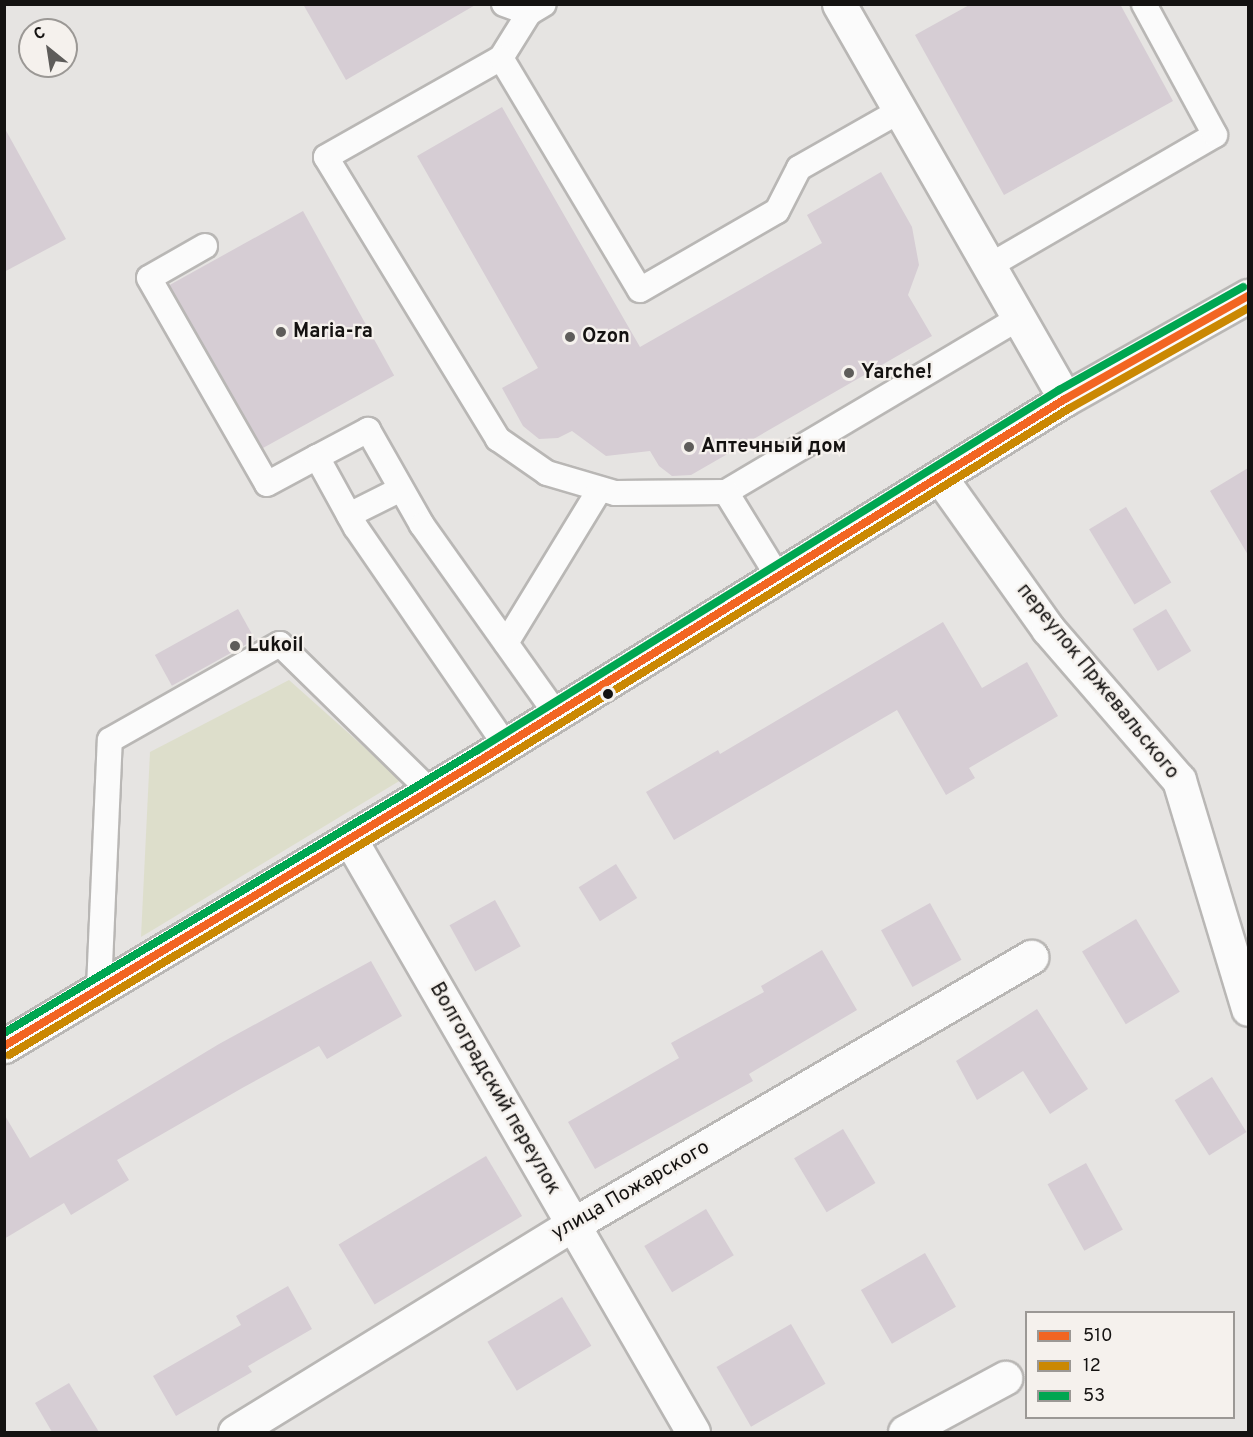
<!DOCTYPE html>
<meta charset="utf-8">
<style>
body{margin:0}
#map{position:relative;width:1253px;height:1437px;overflow:hidden;background:#e6e4e2;font-family:Overpass,sans-serif}
div>[style]{position:absolute}
.green>*{inset:0;background:#dddecb}
.building>*{inset:0;background:#d6cdd4;transform-origin:0 0}
.roads{filter:drop-shadow(2px 0 #b9b7b5) drop-shadow(-2px 0 #b9b7b5) drop-shadow(0 2px #b9b7b5) drop-shadow(0 -2px #b9b7b5)}
.service>*{height:24px;margin:-12px;padding:0 12px;transform-origin:12px;border-radius:12px;background:#fbfbfb}
.minor>*{height:33px;margin:-16.5px;padding:0 16.5px;transform-origin:16.5px;border-radius:16.5px;background:#fbfbfb}
.tertiary>*{height:33px;margin:-16.5px;padding:0 16.5px;transform-origin:16.5px;border-radius:16.5px;background:#fbfbfb}
.bus-1>*{height:8px;margin:-4px;padding:0 4px;transform-origin:4px;border-radius:4px;background:#f26522}
.bus-2>*{height:8px;margin:-4px;padding:0 4px;transform-origin:4px;border-radius:4px;background:#ca8803}
.bus-3>*{height:8px;margin:-4px;padding:0 4px;transform-origin:4px;border-radius:4px;background:#00a651}
.dots>*{width:16px;height:16px;translate:-50% -50%;box-sizing:border-box;border:3px solid #f5f1ed;border-radius:50%}
span{translate:-50% -50%;white-space:nowrap;text-align:center;line-height:1.15;-webkit-text-stroke:4.5px #f5f1ed;paint-order:stroke}
.poi-label{font-size:20px;color:#141211;font-weight:700}
.left{translate:0 -50%;text-align:left}
.street-label{font-size:20px;color:#141211}
.frame{position:absolute;inset:0;border:6px solid #141211;pointer-events:none}
.legend{position:absolute;left:1025px;top:1311px;width:210px;height:108px;box-sizing:border-box;background:#f5f1ed;border:2px solid #9b9895;margin:0;padding:8px 10px;list-style:none;font-size:18px;color:#141211}
.legend li{display:flex;align-items:center;gap:12px;height:30px}
.legend b{width:30px;border:2px solid #9b9895}
.north{position:absolute;left:18px;top:18px;width:60px;height:60px;box-sizing:border-box;background:#f5f1ed;border:2px solid #9b9895;border-radius:50%;rotate:330deg;font-size:16px;font-weight:700;line-height:24px;text-align:center;color:#141211}
.north::after{content:'';display:block;margin:auto;width:21px;height:27px;background:#5e5c5a;clip-path:polygon(50% 0,100% 100%,50% 72%,0 100%)}
</style>
<div id="map">
<div class="green">
<i style="clip-path:polygon(289px 680px,401px 780px,141px 937px,150px 752px)"></i>
</div>
<div class="building">
<i style="clip-path:polygon(303px 4px,477px 4px,346px 80px)"></i>
<i style="clip-path:polygon(971px 4px,1120px 4px,1173px 101px,1004px 195px,915px 35px)"></i>
<i style="clip-path:polygon(502px 107px,640px 347px,822px 243px,807px 215px,881px 172px,912px 227px,919px 265px,908px 295px,932px 336px,691px 475px,672px 476px,659px 466px,650px 451px,606px 456px,572px 431px,558px 438px,539px 439px,523px 426px,502px 388px,538px 368px,417px 156px)"></i>
<i style="clip-path:polygon(4px 127px,66px 239px,4px 272px)"></i>
<i style="left:303px;top:211px;width:188px;height:153px;rotate:61deg"></i>
<i style="clip-path:polygon(1248px 468px,1248px 555px,1210px 491px)"></i>
<i style="left:1126px;top:507px;width:88px;height:43px;rotate:59deg"></i>
<i style="left:238px;top:609px;width:35px;height:95px;rotate:61deg"></i>
<i style="left:1166px;top:609px;width:49px;height:39px;rotate:59deg"></i>
<i style="clip-path:polygon(943px 622px,982px 688px,1027px 662px,1058px 716px,969px 768px,975px 778px,946px 795px,897px 710px,674px 840px,646px 792px,718px 750px,720px 754px)"></i>
<i style="left:616px;top:864px;width:40px;height:44px;rotate:58deg"></i>
<i style="left:495px;top:900px;width:53px;height:52px;rotate:61deg"></i>
<i style="left:930px;top:903px;width:65px;height:56px;rotate:61deg"></i>
<i style="left:1136px;top:919px;width:85px;height:63px;rotate:59deg"></i>
<i style="clip-path:polygon(822px 950px,857px 1010px,749px 1074px,753px 1081px,595px 1169px,568px 1122px,679px 1058px,671px 1043px,764px 992px,761px 986px)"></i>
<i style="clip-path:polygon(371px 961px,402px 1016px,327px 1059px,319px 1046px,244px 1087px,117px 1160px,129px 1180px,71px 1215px,64px 1203px,4px 1239px,4px 1114px,30px 1158px,219px 1044px)"></i>
<i style="clip-path:polygon(1037px 1009px,1088px 1089px,1050px 1114px,1023px 1071px,977px 1100px,956px 1061px)"></i>
<i style="left:1212px;top:1077px;width:65px;height:44px;rotate:58deg"></i>
<i style="left:843px;top:1129px;width:63px;height:57px;rotate:59deg"></i>
<i style="left:486px;top:1156px;width:70px;height:172px;rotate:59deg"></i>
<i style="left:1086px;top:1163px;width:76px;height:44px;rotate:61deg"></i>
<i style="left:706px;top:1209px;width:54px;height:72px;rotate:59deg"></i>
<i style="left:925px;top:1253px;width:62px;height:74px;rotate:60deg"></i>
<i style="clip-path:polygon(288px 1286px,312px 1329px,248px 1366px,252px 1372px,176px 1416px,153px 1376px,241px 1325px,236px 1316px)"></i>
<i style="left:562px;top:1297px;width:57px;height:87px;rotate:59deg"></i>
<i style="left:791px;top:1324px;width:69px;height:86px;rotate:60deg"></i>
<i style="clip-path:polygon(69px 1383px,99px 1432px,52px 1432px,35px 1403px)"></i>
</div>
<div class="roads">
<div class="service">
<i style="left:504px;top:4px;width:27px;rotate:20deg"></i>
<i style="left:501px;top:58px;width:53px;rotate:-58.1deg"></i>
<i style="left:529px;top:13px;width:17px;rotate:-31deg"></i>
<i style="left:205px;top:246px;width:64px;rotate:150.3deg"></i>
<i style="left:149px;top:278px;width:237px;rotate:60.2deg"></i>
<i style="left:267px;top:484px;width:57px;rotate:-28.4deg"></i>
<i style="left:989px;top:266px;width:261px;rotate:-30.1deg"></i>
<i style="left:1215px;top:135px;width:149px;rotate:-118.5deg"></i>
<i style="left:726px;top:492px;width:341px;rotate:-30.7deg"></i>
<i style="left:349px;top:515px;width:58px;rotate:-26.6deg"></i>
<i style="left:777px;top:575px;width:97px;rotate:-121.6deg"></i>
<i style="left:726px;top:492px;width:111px;rotate:179.5deg"></i>
<i style="left:615px;top:493px;width:71px;rotate:-163.6deg"></i>
<i style="left:547px;top:473px;width:60px;rotate:-145.2deg"></i>
<i style="left:498px;top:439px;width:330px;rotate:-121.4deg"></i>
<i style="left:326px;top:157px;width:201px;rotate:-29.5deg"></i>
<i style="left:501px;top:58px;width:270px;rotate:59.1deg"></i>
<i style="left:640px;top:290px;width:158px;rotate:-30deg"></i>
<i style="left:777px;top:211px;width:48px;rotate:-62.9deg"></i>
<i style="left:799px;top:168px;width:117px;rotate:-29.6deg"></i>
<i style="left:506px;top:643px;width:180px;rotate:-58.6deg"></i>
<i style="left:504px;top:743px;width:261px;rotate:-124.5deg"></i>
<i style="left:356px;top:528px;width:81px;rotate:-118.8deg"></i>
<i style="left:317px;top:457px;width:58px;rotate:-27.9deg"></i>
<i style="left:368px;top:430px;width:109px;rotate:60.4deg"></i>
<i style="left:422px;top:525px;width:229px;rotate:54.6deg"></i>
<i style="left:99px;top:988px;width:248px;rotate:-87.5deg"></i>
<i style="left:110px;top:740px;width:195px;rotate:-29.5deg"></i>
<i style="left:280px;top:644px;width:209px;rotate:44.4deg"></i>
</div>
<div class="minor">
<i style="left:839px;top:4px;width:455px;rotate:60.2deg"></i>
<i style="left:940px;top:477px;width:186px;rotate:54.6deg"></i>
<i style="left:1048px;top:629px;width:200px;rotate:49.1deg"></i>
<i style="left:1179px;top:780px;width:239px;rotate:73.2deg"></i>
<i style="left:350px;top:839px;width:685px;rotate:59.95deg"></i>
<i style="left:235px;top:1432px;width:395px;rotate:-31.6deg"></i>
<i style="left:572px;top:1225px;width:532px;rotate:-30.28deg"></i>
<i style="left:905px;top:1432px;width:114px;rotate:-28.4deg"></i>
</div>
<div class="tertiary">
<i style="left:4px;top:1046px;width:556px;rotate:-30.95deg"></i>
<i style="left:481px;top:760px;width:687px;rotate:-31.72deg"></i>
<i style="left:1065px;top:399px;width:210px;rotate:-29.4deg"></i>
</div>
</div>
<div class="bus-1">
<i style="left:4px;top:1046px;width:556px;rotate:-30.95deg"></i>
<i style="left:481px;top:760px;width:687px;rotate:-31.72deg"></i>
<i style="left:1065px;top:399px;width:210px;rotate:-29.4deg"></i>
</div>
<div class="bus-2">
<i style="left:9px;top:1055px;width:557px;rotate:-30.89deg"></i>
<i style="left:487px;top:769px;width:686px;rotate:-31.77deg"></i>
<i style="left:1070px;top:408px;width:204px;rotate:-29.3deg"></i>
</div>
<div class="bus-3">
<i style="left:4px;top:1033px;width:550px;rotate:-30.86deg"></i>
<i style="left:476px;top:751px;width:686px;rotate:-31.77deg"></i>
<i style="left:1059px;top:390px;width:211px;rotate:-29.2deg"></i>
</div>
<div class="dots">
<i style="left:281px;top:332px;background:#5e5c5a"></i>
<i style="left:570px;top:337px;background:#5e5c5a"></i>
<i style="left:849px;top:373px;background:#5e5c5a"></i>
<i style="left:689px;top:447px;background:#5e5c5a"></i>
<i style="left:235px;top:646px;background:#5e5c5a"></i>
<i style="left:608px;top:694px;background:#141211"></i>
</div>
<div class="poi-label">
<span class="left" style="left:293px;top:332px">Maria-ra</span>
<span class="left" style="left:582px;top:337px">Ozon</span>
<span class="left" style="left:861px;top:373px">Yarche!</span>
<span class="left" style="left:701px;top:447px">Аптечный дом</span>
<span class="left" style="left:247px;top:646px">Lukoil</span>
</div>
<div class="street-label">
<span style="left:1097px;top:682px;rotate:51deg">переулок Пржевальского</span>
<span style="left:494px;top:1089px;rotate:60deg">Волгоградский переулок</span>
<span style="left:631px;top:1191px;rotate:-30deg">улица Пожарского</span>
</div>
<div class="frame"></div>
<ul class="legend">
<li><b style="height:8px;background:#f26522"></b>510</li>
<li><b style="height:8px;background:#ca8803"></b>12</li>
<li><b style="height:8px;background:#00a651"></b>53</li>
</ul>
<div class="north">С</div>
</div>
